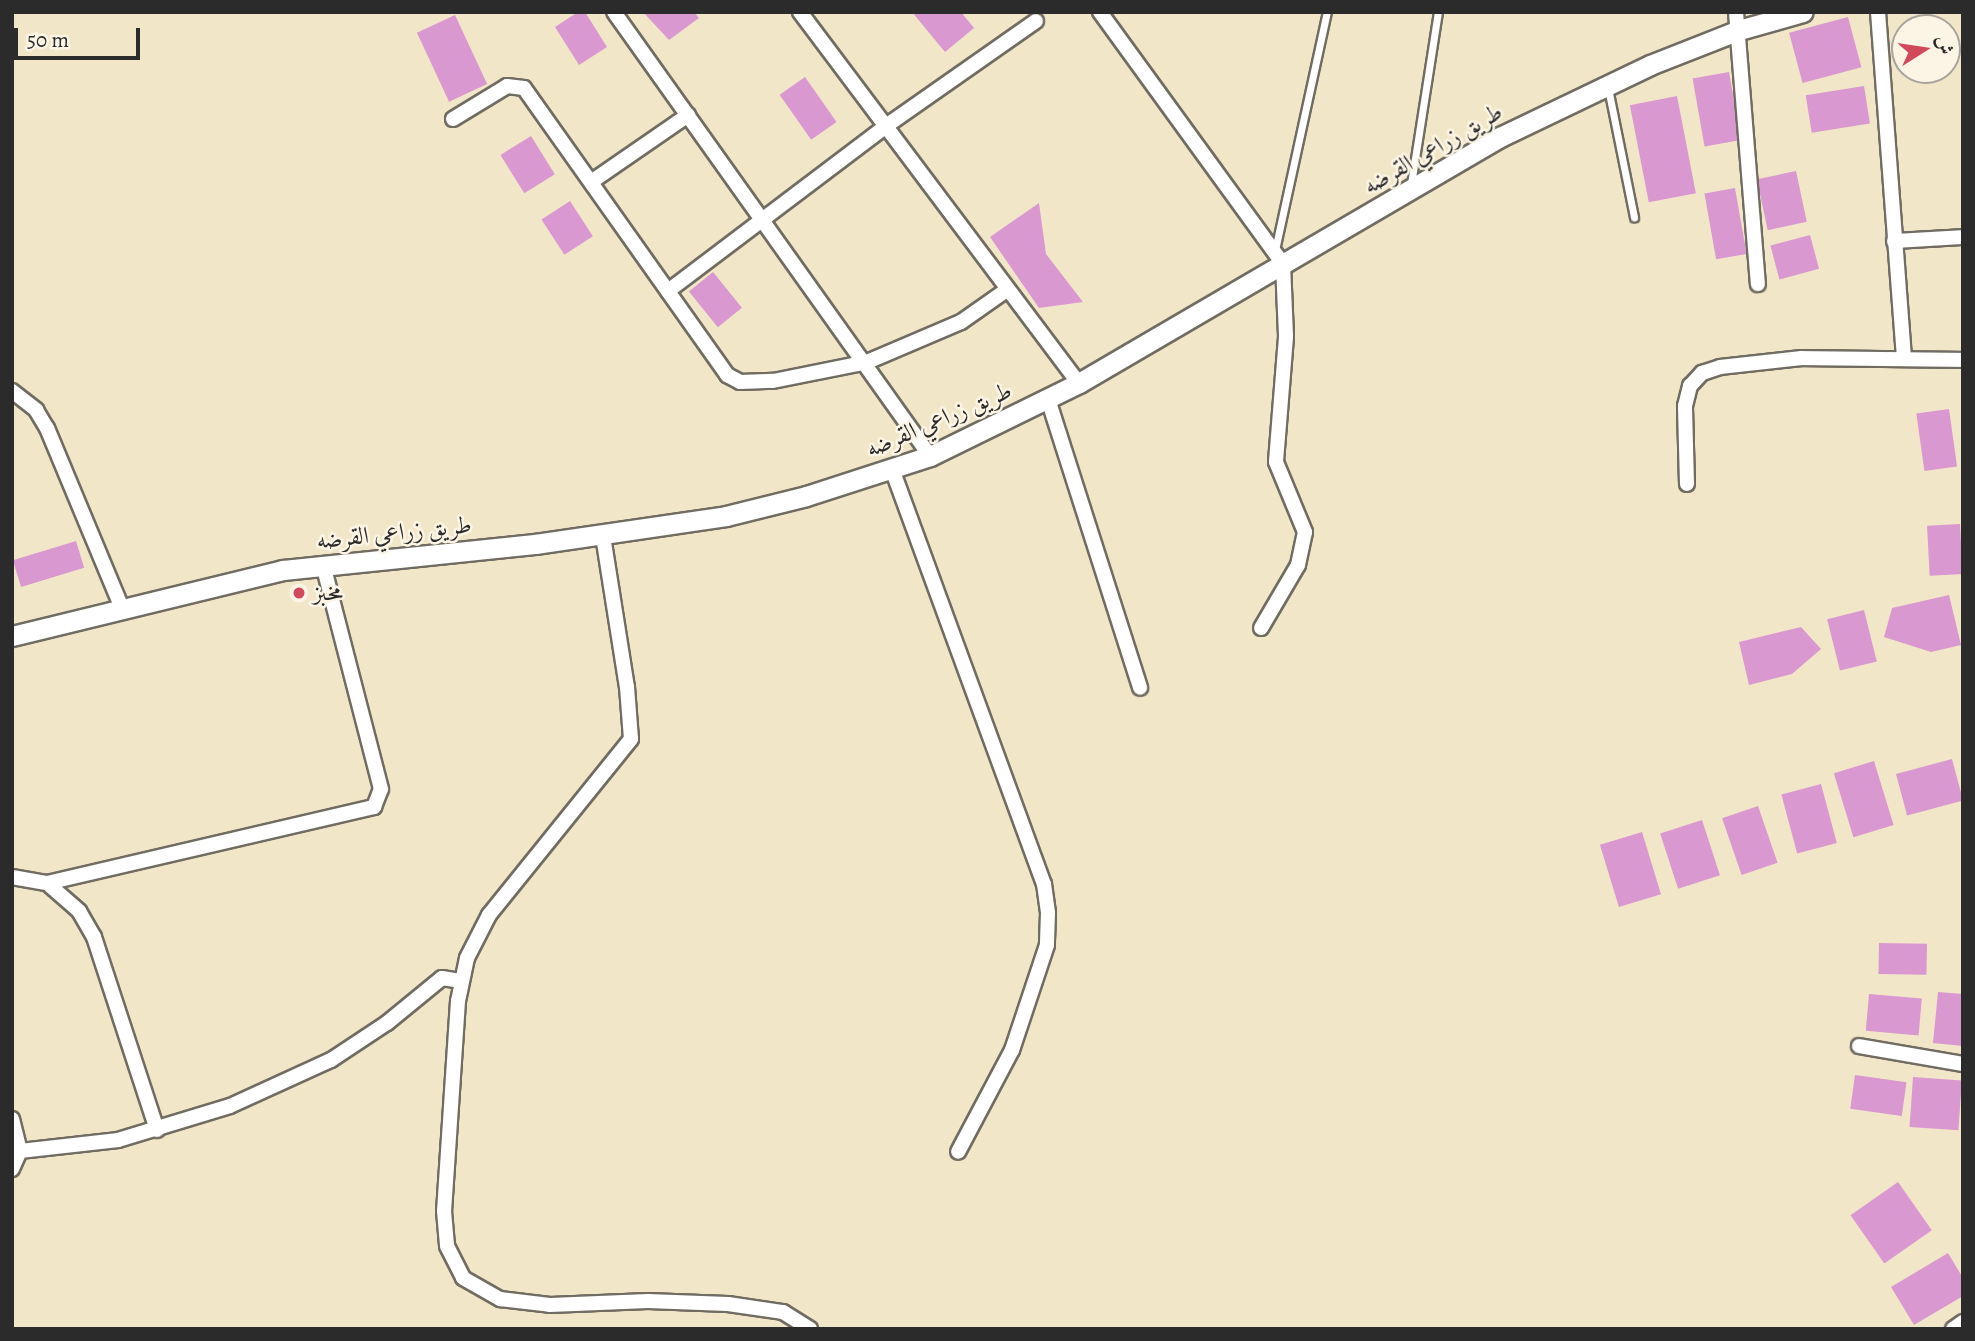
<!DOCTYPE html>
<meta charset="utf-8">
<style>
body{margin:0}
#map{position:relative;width:1975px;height:1341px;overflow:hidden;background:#f2e6c9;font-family:Alegreya,Amiri,serif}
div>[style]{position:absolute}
.building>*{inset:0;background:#da98d0;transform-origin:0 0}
.roads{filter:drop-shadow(2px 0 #716c62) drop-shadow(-2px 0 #716c62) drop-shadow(0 2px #716c62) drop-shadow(0 -2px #716c62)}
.service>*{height:7px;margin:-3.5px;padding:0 3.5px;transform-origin:3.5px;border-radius:3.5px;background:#fff}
.minor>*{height:14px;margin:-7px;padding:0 7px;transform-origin:7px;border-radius:7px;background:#fff}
.secondary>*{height:19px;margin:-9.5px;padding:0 9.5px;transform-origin:9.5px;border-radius:9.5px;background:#fff}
.dots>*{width:19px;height:19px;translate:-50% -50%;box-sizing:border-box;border:4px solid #fcf5e5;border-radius:50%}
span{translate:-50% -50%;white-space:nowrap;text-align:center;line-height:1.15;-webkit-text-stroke:5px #fcf5e5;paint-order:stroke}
.street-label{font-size:24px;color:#2b2b2b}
.poi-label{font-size:24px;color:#2b2b2b}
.left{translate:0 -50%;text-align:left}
.frame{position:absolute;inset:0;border:14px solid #2b2b2b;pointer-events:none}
.north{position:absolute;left:1891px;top:14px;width:70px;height:70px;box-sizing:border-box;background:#fcf5e5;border:2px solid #a8a49b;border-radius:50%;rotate:78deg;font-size:19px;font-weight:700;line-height:28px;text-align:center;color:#2b2b2b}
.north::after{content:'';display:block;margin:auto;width:24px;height:32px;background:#d1495b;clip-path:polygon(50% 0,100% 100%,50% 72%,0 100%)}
.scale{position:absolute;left:14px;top:28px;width:126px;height:32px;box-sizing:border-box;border:4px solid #2b2b2b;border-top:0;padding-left:9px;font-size:21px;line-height:24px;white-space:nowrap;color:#2b2b2b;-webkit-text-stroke:5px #fcf5e5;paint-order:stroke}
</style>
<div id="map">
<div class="building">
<i style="clip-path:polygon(578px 12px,585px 12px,607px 47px,579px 65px,555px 27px)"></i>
<i style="clip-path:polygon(643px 12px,694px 12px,699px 18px,669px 40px)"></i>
<i style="clip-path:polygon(912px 12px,961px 12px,974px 28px,945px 52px)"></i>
<i style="left:455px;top:15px;width:76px;height:42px;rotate:65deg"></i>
<i style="left:1848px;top:17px;width:52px;height:61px;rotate:75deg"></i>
<i style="left:1729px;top:72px;width:69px;height:37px;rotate:80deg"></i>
<i style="left:805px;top:77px;width:55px;height:31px;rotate:55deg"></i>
<i style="left:1864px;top:86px;width:38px;height:59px;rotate:81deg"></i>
<i style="left:1677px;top:96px;width:99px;height:48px;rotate:79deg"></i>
<i style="left:531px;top:136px;width:45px;height:36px;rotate:58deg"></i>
<i style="left:1796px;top:171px;width:52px;height:40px;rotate:78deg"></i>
<i style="left:1735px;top:188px;width:67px;height:31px;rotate:80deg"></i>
<i style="left:570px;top:201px;width:42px;height:34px;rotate:57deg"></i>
<i style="clip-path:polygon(1039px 203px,1046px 254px,1083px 302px,1039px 308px,990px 237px)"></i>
<i style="left:1810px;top:235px;width:35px;height:41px;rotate:75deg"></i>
<i style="left:713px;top:272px;width:46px;height:31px;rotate:51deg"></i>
<i style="left:1949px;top:409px;width:58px;height:33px;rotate:82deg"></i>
<i style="left:1960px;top:524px;width:50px;height:33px;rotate:87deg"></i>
<i style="left:76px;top:541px;width:28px;height:66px;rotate:73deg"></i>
<i style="clip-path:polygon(1949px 595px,1961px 645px,1931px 652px,1884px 637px,1892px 608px)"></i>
<i style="left:1864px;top:610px;width:53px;height:38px;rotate:76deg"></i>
<i style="clip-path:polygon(1801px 627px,1821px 649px,1792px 674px,1749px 685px,1739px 642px)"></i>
<i style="left:1952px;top:759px;width:43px;height:58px;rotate:75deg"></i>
<i style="left:1874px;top:761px;width:67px;height:42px;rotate:73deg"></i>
<i style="left:1821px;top:784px;width:61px;height:41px;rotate:75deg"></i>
<i style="left:1758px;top:806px;width:60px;height:38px;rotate:71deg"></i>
<i style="left:1702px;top:820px;width:58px;height:44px;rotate:72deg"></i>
<i style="left:1642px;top:832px;width:65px;height:44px;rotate:73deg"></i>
<i style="left:1879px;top:943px;width:48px;height:31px;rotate:1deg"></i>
<i style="clip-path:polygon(1938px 992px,1963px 994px,1963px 1046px,1933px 1043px)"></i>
<i style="left:1869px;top:994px;width:53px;height:37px;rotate:5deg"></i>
<i style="left:1855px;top:1075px;width:52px;height:34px;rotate:8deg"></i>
<i style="left:1913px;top:1077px;width:49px;height:50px;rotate:4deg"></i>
<i style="left:1898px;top:1182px;width:59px;height:58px;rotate:55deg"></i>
<i style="clip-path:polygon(1948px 1253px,1963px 1278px,1963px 1296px,1914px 1325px,1891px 1287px)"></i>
</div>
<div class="roads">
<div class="service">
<i style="left:1608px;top:88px;width:132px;rotate:78.6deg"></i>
<i style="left:1411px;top:184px;width:174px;rotate:-81.1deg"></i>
<i style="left:1275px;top:250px;width:244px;rotate:-77.7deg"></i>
</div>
<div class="minor">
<i style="left:614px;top:12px;width:545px;rotate:54.56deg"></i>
<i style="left:800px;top:12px;width:464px;rotate:53.1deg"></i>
<i style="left:1100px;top:12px;width:311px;rotate:54deg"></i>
<i style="left:1283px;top:264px;width:73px;rotate:87.6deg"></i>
<i style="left:1286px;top:337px;width:125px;rotate:94.6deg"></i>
<i style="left:1276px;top:462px;width:76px;rotate:67.5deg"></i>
<i style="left:1305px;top:532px;width:34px;rotate:102deg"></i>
<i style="left:1298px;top:565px;width:73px;rotate:120.4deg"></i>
<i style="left:1736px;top:12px;width:273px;rotate:85.4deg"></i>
<i style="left:1878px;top:12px;width:346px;rotate:85.7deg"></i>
<i style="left:453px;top:119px;width:63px;rotate:-31.4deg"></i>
<i style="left:507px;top:86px;width:17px;rotate:7deg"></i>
<i style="left:524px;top:88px;width:352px;rotate:54.7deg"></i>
<i style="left:727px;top:375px;width:15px;rotate:28deg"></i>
<i style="left:740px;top:382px;width:33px;rotate:-2deg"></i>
<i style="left:773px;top:381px;width:96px;rotate:-11.4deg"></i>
<i style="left:867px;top:362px;width:102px;rotate:-23.1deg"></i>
<i style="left:961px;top:322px;width:57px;rotate:-35.1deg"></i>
<i style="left:591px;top:182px;width:118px;rotate:-34.6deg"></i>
<i style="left:1894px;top:241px;width:69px;rotate:-3.3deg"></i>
<i style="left:668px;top:291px;width:273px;rotate:-37.1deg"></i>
<i style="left:886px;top:126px;width:183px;rotate:-35deg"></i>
<i style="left:12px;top:391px;width:31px;rotate:38deg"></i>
<i style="left:36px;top:410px;width:21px;rotate:59deg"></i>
<i style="left:47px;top:428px;width:195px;rotate:67.4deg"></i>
<i style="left:1048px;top:399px;width:303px;rotate:72.3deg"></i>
<i style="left:892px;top:469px;width:442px;rotate:69.9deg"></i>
<i style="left:1044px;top:884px;width:29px;rotate:82deg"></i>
<i style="left:1048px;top:913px;width:32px;rotate:92deg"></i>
<i style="left:1047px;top:945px;width:111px;rotate:108.4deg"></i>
<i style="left:1012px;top:1050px;width:115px;rotate:117.9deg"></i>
<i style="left:1687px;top:484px;width:78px;rotate:-91.5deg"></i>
<i style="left:1685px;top:406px;width:21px;rotate:-76deg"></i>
<i style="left:1690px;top:386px;width:18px;rotate:-47deg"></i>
<i style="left:1702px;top:373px;width:19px;rotate:-18deg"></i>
<i style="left:1720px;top:367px;width:82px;rotate:-6.3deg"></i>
<i style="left:1802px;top:358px;width:161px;rotate:0.7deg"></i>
<i style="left:603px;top:536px;width:153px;rotate:81deg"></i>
<i style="left:627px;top:687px;width:52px;rotate:85.6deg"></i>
<i style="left:631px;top:739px;width:226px;rotate:128.9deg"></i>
<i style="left:489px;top:915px;width:48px;rotate:117.1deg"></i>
<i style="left:467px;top:958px;width:44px;rotate:101.8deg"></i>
<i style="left:458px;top:1001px;width:210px;rotate:93.8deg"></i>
<i style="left:444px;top:1211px;width:35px;rotate:85deg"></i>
<i style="left:447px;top:1246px;width:36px;rotate:63deg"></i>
<i style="left:463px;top:1278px;width:43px;rotate:29.6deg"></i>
<i style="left:500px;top:1299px;width:50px;rotate:6.8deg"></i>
<i style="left:550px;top:1305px;width:98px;rotate:-2.3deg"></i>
<i style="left:648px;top:1301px;width:80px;rotate:2.1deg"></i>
<i style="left:728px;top:1304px;width:56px;rotate:8.3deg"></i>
<i style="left:783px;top:1312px;width:32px;rotate:32deg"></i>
<i style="left:12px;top:877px;width:36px;rotate:10deg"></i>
<i style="left:47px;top:883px;width:336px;rotate:-13.1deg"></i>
<i style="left:374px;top:807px;width:19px;rotate:-69deg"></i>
<i style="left:381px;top:789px;width:232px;rotate:-104.5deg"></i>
<i style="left:47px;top:883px;width:43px;rotate:41.2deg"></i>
<i style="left:79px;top:911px;width:30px;rotate:60deg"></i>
<i style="left:94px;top:937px;width:203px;rotate:71.9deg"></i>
<i style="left:1859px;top:1046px;width:106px;rotate:9.8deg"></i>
<i style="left:12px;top:1119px;width:33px;rotate:76deg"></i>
<i style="left:20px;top:1151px;width:20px;rotate:114deg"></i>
<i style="left:20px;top:1151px;width:99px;rotate:-6.4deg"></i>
<i style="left:118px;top:1140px;width:117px;rotate:-16.9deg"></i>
<i style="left:230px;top:1106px;width:111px;rotate:-24.5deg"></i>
<i style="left:331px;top:1060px;width:67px;rotate:-33.5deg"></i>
<i style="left:387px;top:1023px;width:71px;rotate:-39.3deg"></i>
<i style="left:442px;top:978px;width:18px;rotate:9deg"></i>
<i style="left:1953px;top:1329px;width:12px;rotate:-35deg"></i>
</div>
<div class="secondary">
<i style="left:12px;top:636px;width:279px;rotate:-13.7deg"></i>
<i style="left:283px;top:570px;width:253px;rotate:-5.9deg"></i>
<i style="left:535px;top:544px;width:193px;rotate:-8.3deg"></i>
<i style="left:726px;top:516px;width:82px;rotate:-14deg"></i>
<i style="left:806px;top:496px;width:130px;rotate:-17.9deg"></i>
<i style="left:930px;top:456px;width:166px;rotate:-26.1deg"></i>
<i style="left:1079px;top:383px;width:488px;rotate:-30.3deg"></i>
<i style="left:1500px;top:137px;width:166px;rotate:-25.6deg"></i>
<i style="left:1650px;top:65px;width:96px;rotate:-21.5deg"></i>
<i style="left:1739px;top:30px;width:66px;rotate:-15.7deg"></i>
</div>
</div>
<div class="dots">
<i style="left:299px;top:593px;background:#d1495b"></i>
</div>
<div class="street-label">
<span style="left:1433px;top:149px;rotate:-30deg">طريق زراعي القرضه</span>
<span style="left:939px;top:420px;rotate:-23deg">طريق زراعي القرضه</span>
<span style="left:394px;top:533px;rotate:-6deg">طريق زراعي القرضه</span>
</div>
<div class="poi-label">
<span class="left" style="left:313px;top:593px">مخبز</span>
</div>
<div class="frame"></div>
<div class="north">ش</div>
<div class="scale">50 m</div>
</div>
